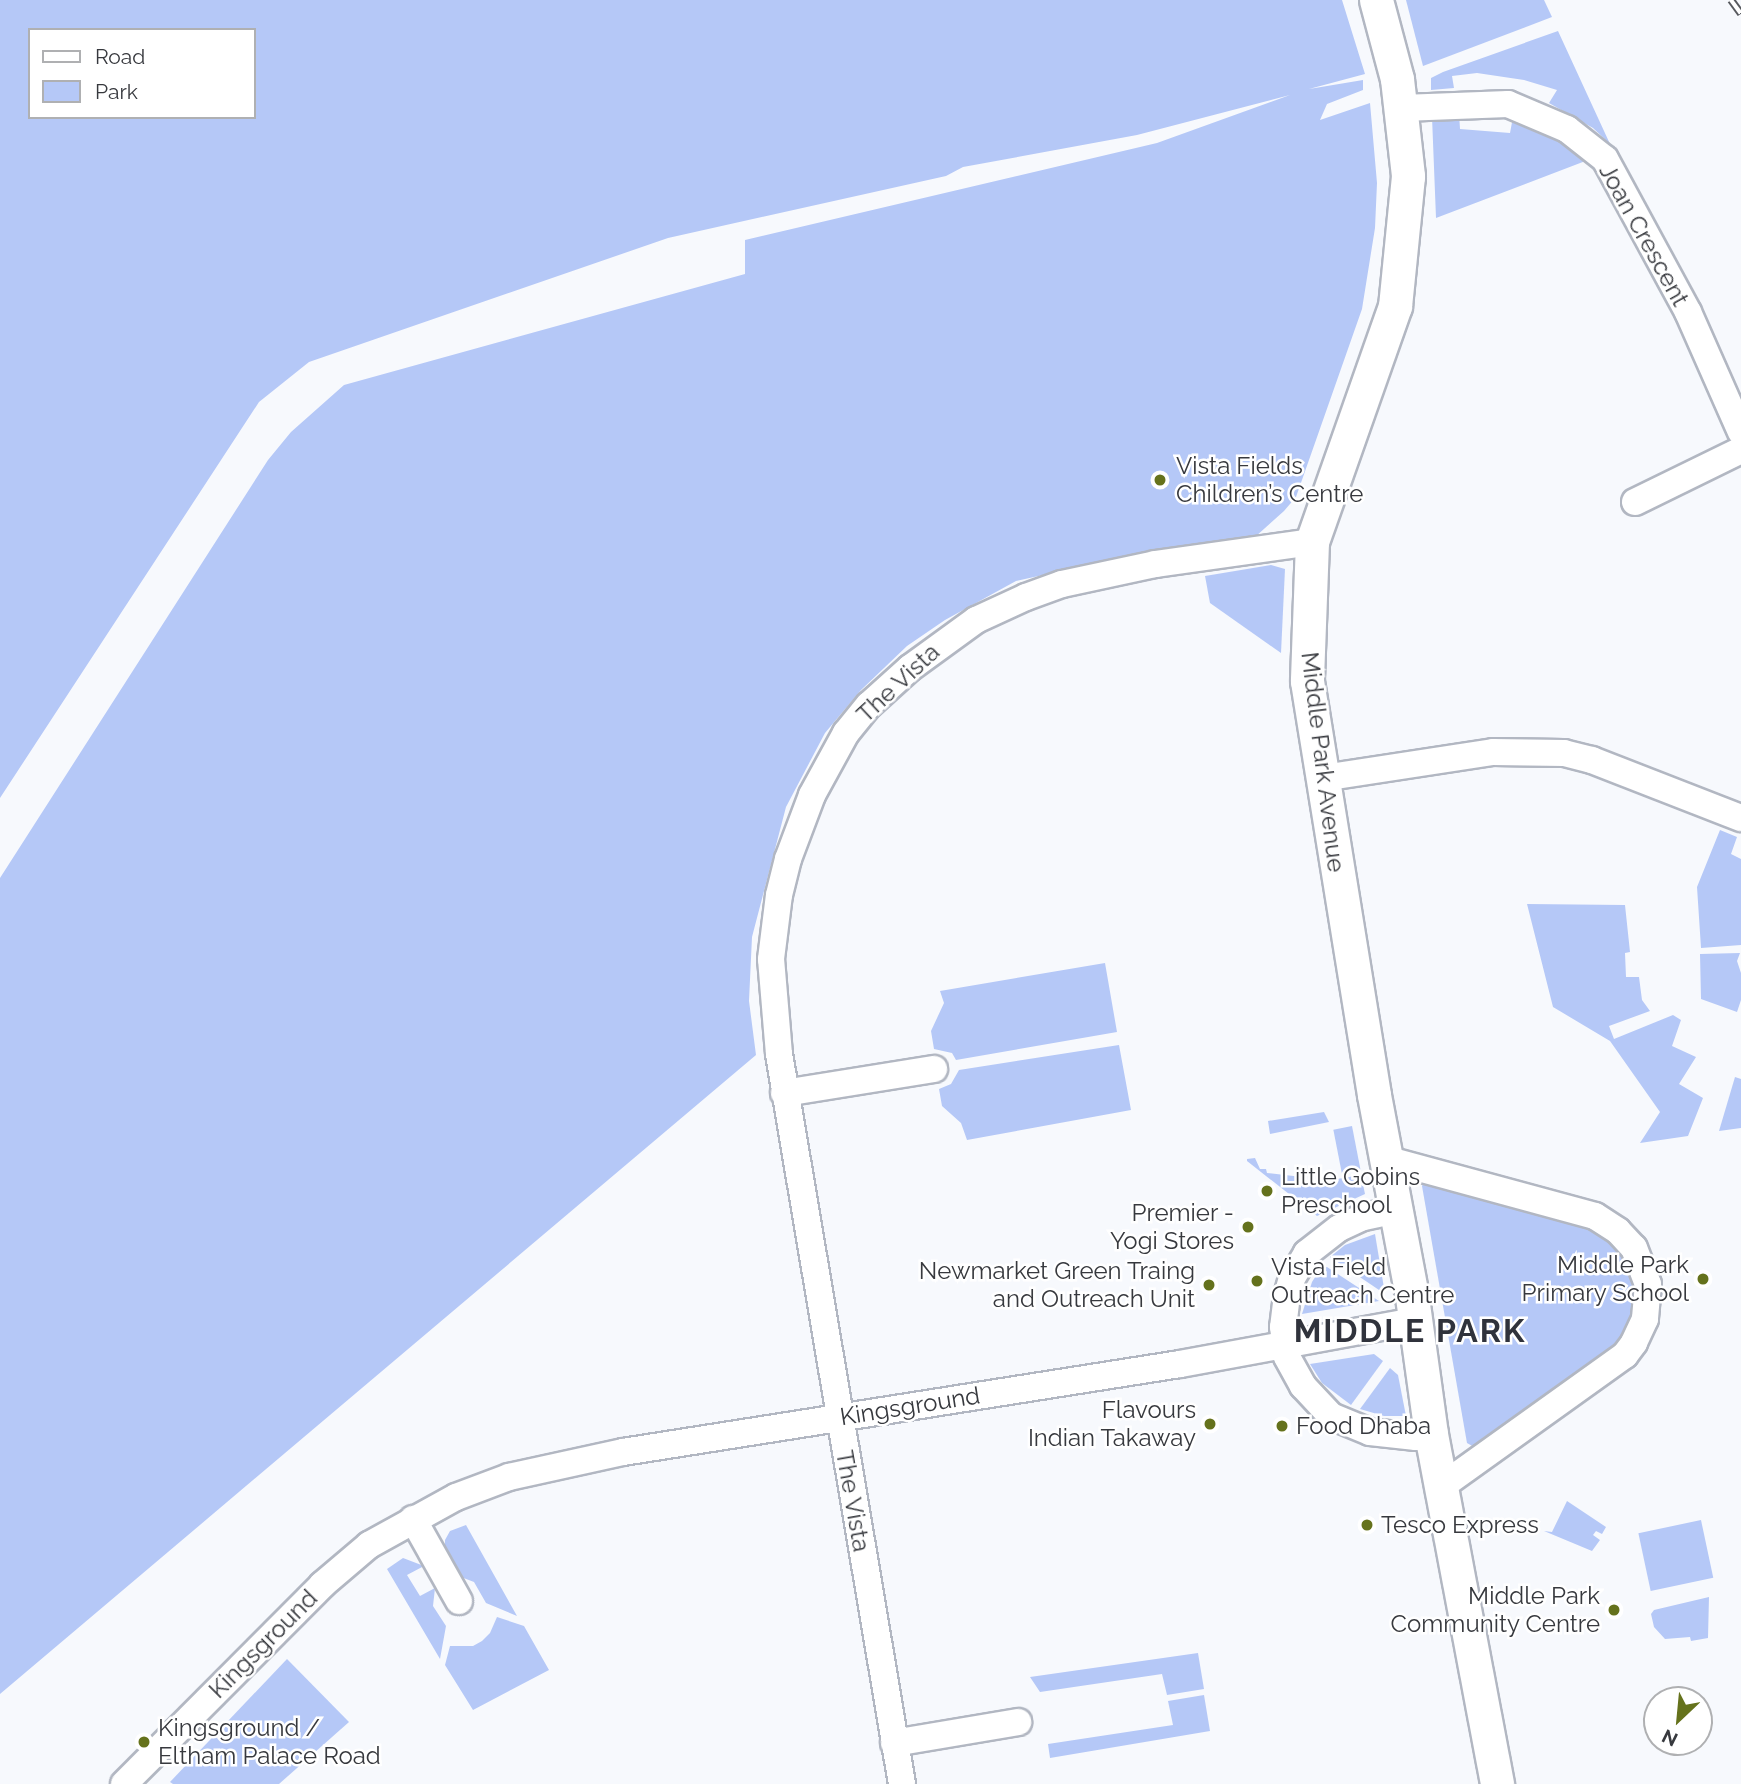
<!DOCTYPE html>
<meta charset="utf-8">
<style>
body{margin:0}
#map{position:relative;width:1741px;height:1784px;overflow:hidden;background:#f7f9fd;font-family:Raleway,sans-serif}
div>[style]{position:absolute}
.green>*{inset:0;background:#b5c8f7;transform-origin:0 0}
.roads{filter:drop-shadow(2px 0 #b2b7c2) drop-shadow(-2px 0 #b2b7c2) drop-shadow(0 2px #b2b7c2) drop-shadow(0 -2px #b2b7c2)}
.minor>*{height:26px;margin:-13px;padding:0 13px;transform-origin:13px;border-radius:13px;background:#fff}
.tertiary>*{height:33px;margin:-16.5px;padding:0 16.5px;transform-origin:16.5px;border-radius:16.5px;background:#fff}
.rail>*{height:8px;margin-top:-4px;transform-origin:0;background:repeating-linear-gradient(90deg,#fff 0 16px,#57595e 0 32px);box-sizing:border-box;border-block:2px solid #57595e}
.dots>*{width:19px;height:19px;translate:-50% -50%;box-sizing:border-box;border:4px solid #fff;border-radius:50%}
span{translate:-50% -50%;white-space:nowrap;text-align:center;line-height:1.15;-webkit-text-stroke:5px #fff;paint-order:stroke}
.street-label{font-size:24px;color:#37393e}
.poi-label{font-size:24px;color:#37393e}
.left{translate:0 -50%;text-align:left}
.right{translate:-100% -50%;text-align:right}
.district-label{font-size:32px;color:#30333c;font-weight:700;letter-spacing:2px}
.legend{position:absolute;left:28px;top:28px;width:228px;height:91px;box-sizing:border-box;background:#fff;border:2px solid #afb0b2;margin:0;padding:9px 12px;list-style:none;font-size:21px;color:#37393e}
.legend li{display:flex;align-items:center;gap:14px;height:35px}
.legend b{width:35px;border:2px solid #afb0b2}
.north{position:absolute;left:1643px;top:1686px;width:70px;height:70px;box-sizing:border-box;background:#fff;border:2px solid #afb0b2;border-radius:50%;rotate:206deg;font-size:19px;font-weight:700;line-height:28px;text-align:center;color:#37393e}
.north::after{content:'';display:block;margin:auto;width:24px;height:32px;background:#65721c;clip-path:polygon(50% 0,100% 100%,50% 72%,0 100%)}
</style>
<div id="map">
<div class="green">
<i style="clip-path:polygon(evenodd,0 0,1342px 0,1365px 74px,1309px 89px,1363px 80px,1363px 90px,1327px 104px,1320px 120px,1370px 103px,1377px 183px,1375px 228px,1362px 309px,1296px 497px,1284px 511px,1255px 537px,1088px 565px,1016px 581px,945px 620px,907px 646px,861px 690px,825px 733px,786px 807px,752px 937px,749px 1001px,756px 1055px,0 1694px,0 878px,268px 460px,291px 432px,344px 385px,745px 274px,745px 240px,1157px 143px,1290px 95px,1137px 135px,963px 167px,946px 176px,668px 238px,309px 362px,259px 402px,0 798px,0 0,30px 30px,254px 30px,254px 117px,30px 117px,30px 30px)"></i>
<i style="clip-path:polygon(1406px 0,1544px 0,1552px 17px,1423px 66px)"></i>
<i style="clip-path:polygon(1558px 31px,1610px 144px,1593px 128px,1549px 103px,1557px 90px,1524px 80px,1477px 73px,1452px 76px,1454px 88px,1431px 90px,1431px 78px,1443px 72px)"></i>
<i style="clip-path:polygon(1459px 113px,1460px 129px,1510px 133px,1513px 117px,1579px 148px,1588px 160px,1436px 218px,1432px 117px)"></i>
<i style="clip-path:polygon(1271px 565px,1285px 569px,1281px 653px,1210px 603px,1205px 576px)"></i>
<i style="clip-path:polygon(1720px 830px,1737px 837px,1731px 854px,1741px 859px,1741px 945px,1701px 948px,1697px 887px)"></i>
<i style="clip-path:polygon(1527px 904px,1625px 905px,1630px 952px,1625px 953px,1626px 977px,1639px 977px,1642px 1000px,1650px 1011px,1609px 1026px,1614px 1039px,1673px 1015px,1681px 1020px,1672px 1046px,1696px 1057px,1679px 1084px,1703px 1098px,1688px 1136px,1640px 1143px,1660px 1112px,1610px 1041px,1553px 1007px)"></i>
<i style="clip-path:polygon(1740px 953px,1737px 961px,1741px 973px,1741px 1000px,1737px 1012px,1701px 999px,1700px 954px)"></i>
<i style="clip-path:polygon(1105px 963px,1117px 1032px,956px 1060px,952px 1053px,934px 1049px,931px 1031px,944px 1003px,940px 991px)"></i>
<i style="clip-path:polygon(1119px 1045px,1131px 1110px,967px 1140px,961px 1123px,942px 1106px,939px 1089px,951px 1084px,959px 1070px)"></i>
<i style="clip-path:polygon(1735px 1077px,1741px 1079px,1741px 1128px,1719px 1131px)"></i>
<i style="clip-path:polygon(1324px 1112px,1329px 1122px,1270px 1134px,1268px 1121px)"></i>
<i style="left:1352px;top:1126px;width:44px;height:19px;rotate:79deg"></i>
<i style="clip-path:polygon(1255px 1158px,1260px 1169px,1266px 1169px,1267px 1173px,1302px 1177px,1307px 1184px,1361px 1175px,1365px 1194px,1317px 1216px,1247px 1161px,1247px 1159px)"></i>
<i style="clip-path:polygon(1426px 1178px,1599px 1231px,1623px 1252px,1636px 1285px,1634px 1315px,1620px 1344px,1474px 1447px,1467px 1443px,1422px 1186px)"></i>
<i style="clip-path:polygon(1375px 1234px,1385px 1294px,1330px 1257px,1345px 1245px)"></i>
<i style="clip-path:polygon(1327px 1267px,1379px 1301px,1302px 1314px,1312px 1282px,1321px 1268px)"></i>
<i style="clip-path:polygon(1374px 1354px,1383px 1361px,1351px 1405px,1322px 1383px,1310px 1364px)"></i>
<i style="clip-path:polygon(1390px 1368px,1398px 1375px,1406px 1416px,1384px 1416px,1360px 1409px)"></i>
<i style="clip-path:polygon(1567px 1501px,1606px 1527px,1602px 1534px,1596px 1531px,1593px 1535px,1600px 1540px,1592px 1551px,1544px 1531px,1552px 1532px)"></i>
<i style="left:1701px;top:1520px;width:59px;height:64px;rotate:78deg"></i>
<i style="clip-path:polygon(466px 1525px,517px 1616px,486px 1603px,474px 1582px,461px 1577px,445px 1550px,445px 1540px,450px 1531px)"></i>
<i style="clip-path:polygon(403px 1558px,424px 1566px,407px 1575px,420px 1596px,435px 1588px,433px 1606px,446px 1626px,440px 1659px,387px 1569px)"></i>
<i style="clip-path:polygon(1709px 1597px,1708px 1638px,1691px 1641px,1690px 1637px,1665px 1639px,1654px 1627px,1651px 1614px,1654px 1610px)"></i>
<i style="clip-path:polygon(497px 1617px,524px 1626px,549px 1670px,473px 1710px,445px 1665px,450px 1646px,473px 1646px,482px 1641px,490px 1633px)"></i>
<i style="clip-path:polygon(1198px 1653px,1204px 1689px,1167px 1695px,1162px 1674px,1040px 1692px,1030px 1677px)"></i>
<i style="clip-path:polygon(287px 1659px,349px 1722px,279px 1784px,173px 1784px,170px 1782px)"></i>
<i style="clip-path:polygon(1204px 1695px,1210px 1731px,1050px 1758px,1048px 1744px,1173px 1725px,1168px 1701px)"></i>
</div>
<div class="roads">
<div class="minor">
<i style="left:1402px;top:108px;width:106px;rotate:-2.2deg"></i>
<i style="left:1508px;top:104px;width:64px;rotate:23deg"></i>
<i style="left:1567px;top:129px;width:48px;rotate:38.3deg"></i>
<i style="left:1605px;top:159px;width:174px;rotate:61.5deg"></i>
<i style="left:1688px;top:312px;width:131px;rotate:66.2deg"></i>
<i style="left:1635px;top:502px;width:118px;rotate:-26.1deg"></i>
<i style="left:1323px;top:778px;width:172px;rotate:-8.7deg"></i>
<i style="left:1493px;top:752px;width:71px;rotate:0.8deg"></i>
<i style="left:1564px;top:753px;width:29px;rotate:14deg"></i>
<i style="left:1592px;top:760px;width:160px;rotate:21.3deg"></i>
<i style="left:784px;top:1093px;width:152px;rotate:-9.1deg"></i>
<i style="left:1389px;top:1160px;width:213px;rotate:15.2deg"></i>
<i style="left:1595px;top:1216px;width:27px;rotate:33deg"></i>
<i style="left:1618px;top:1231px;width:23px;rotate:47deg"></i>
<i style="left:1634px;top:1248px;width:39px;rotate:69deg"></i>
<i style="left:1648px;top:1284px;width:35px;rotate:95deg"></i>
<i style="left:1645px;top:1319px;width:26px;rotate:115deg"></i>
<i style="left:1634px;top:1343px;width:15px;rotate:127deg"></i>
<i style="left:1625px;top:1355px;width:225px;rotate:144.4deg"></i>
<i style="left:1397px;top:1210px;width:35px;rotate:168deg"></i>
<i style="left:1363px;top:1217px;width:26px;rotate:155deg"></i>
<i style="left:1339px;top:1228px;width:41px;rotate:142deg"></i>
<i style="left:1307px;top:1253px;width:29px;rotate:121deg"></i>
<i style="left:1292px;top:1278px;width:18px;rotate:106deg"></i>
<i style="left:1287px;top:1295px;width:32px;rotate:97deg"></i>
<i style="left:1283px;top:1327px;width:30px;rotate:82deg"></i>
<i style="left:1287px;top:1357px;width:33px;rotate:61deg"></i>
<i style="left:1303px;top:1386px;width:41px;rotate:47deg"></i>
<i style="left:1331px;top:1416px;width:42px;rotate:22.3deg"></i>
<i style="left:1370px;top:1432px;width:46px;rotate:6.2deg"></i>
<i style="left:1416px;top:1437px;width:15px;rotate:-11deg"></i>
<i style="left:413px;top:1519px;width:94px;rotate:60.7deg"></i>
<i style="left:894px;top:1743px;width:126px;rotate:-9.6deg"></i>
<i style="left:124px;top:1784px;width:281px;rotate:-45.1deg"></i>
<i style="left:322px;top:1585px;width:62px;rotate:-40.4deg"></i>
<i style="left:369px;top:1545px;width:99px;rotate:-28.9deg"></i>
<i style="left:456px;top:1497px;width:57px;rotate:-20.7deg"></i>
<i style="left:509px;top:1477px;width:117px;rotate:-12.4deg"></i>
<i style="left:623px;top:1452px;width:564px;rotate:-8.98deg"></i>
<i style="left:1180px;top:1364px;width:239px;rotate:-10.4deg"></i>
<i style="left:902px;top:1784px;width:740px;rotate:-99.56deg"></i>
<i style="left:779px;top:1054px;width:95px;rotate:-94.8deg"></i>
<i style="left:771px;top:959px;width:64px;rotate:-82.9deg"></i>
<i style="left:779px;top:895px;width:37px;rotate:-76deg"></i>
<i style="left:788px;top:859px;width:68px;rotate:-69.4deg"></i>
<i style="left:812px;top:795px;width:71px;rotate:-61.3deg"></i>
<i style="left:846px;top:733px;width:36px;rotate:-51deg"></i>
<i style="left:869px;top:705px;width:55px;rotate:-42.1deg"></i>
<i style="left:910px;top:668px;width:82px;rotate:-36deg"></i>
<i style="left:976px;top:620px;width:55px;rotate:-24.7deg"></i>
<i style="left:1026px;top:597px;width:38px;rotate:-20deg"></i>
<i style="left:1062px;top:584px;width:95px;rotate:-12.1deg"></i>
<i style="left:1155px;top:564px;width:159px;rotate:-8deg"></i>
</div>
<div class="tertiary">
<i style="left:1376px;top:0;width:82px;rotate:75.1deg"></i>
<i style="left:1397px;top:79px;width:98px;rotate:83.5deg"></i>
<i style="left:1408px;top:176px;width:131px;rotate:95.7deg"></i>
<i style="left:1395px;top:306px;width:250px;rotate:109.4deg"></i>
<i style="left:1312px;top:542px;width:139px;rotate:92.1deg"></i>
<i style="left:1307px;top:681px;width:419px;rotate:80.8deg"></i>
<i style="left:1374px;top:1095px;width:206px;rotate:79.3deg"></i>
<i style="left:1412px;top:1297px;width:138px;rotate:82.1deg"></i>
<i style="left:1431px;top:1434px;width:356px;rotate:79.3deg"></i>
</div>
</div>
<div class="rail">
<i style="left:1731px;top:0;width:17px;rotate:54deg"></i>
</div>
<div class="dots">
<i style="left:1160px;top:480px;background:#65721c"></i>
<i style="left:1267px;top:1191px;background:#65721c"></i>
<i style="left:1248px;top:1227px;background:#65721c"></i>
<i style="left:1703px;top:1279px;background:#65721c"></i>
<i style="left:1257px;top:1281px;background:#65721c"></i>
<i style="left:1209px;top:1285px;background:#65721c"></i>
<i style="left:1210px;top:1424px;background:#65721c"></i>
<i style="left:1282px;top:1426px;background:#65721c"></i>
<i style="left:1367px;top:1525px;background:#65721c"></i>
<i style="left:1614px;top:1610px;background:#65721c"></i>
<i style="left:144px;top:1742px;background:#65721c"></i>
</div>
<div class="street-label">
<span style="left:1644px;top:235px;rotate:61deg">Joan Crescent</span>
<span style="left:898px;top:683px;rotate:-43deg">The Vista</span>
<span style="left:1323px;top:762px;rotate:83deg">Middle Park Avenue</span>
<span style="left:910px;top:1406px;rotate:-9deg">Kingsground</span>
<span style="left:853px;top:1501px;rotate:80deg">The Vista</span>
<span style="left:263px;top:1644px;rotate:-45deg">Kingsground</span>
</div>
<div class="poi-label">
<span class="left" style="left:1176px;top:480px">Vista Fields<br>Children’s Centre</span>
<span class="left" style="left:1281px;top:1191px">Little Gobins<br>Preschool</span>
<span class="right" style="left:1234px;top:1227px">Premier -<br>Yogi Stores</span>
<span class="right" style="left:1689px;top:1279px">Middle Park<br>Primary School</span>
<span class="left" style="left:1271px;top:1281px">Vista Field<br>Outreach Centre</span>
<span class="right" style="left:1195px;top:1285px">Newmarket Green Traing<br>and Outreach Unit</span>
<span class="right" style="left:1196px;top:1424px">Flavours<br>Indian Takaway</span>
<span class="left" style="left:1296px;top:1426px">Food Dhaba</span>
<span class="left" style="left:1381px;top:1525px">Tesco Express</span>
<span class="right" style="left:1600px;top:1610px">Middle Park<br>Community Centre</span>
<span class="left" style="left:158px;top:1742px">Kingsground /<br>Eltham Palace Road</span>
</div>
<div class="district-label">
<span style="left:1410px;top:1331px">MIDDLE PARK</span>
</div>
<ul class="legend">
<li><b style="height:9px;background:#fff"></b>Road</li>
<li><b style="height:19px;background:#b5c8f7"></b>Park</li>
</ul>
<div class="north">N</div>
</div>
